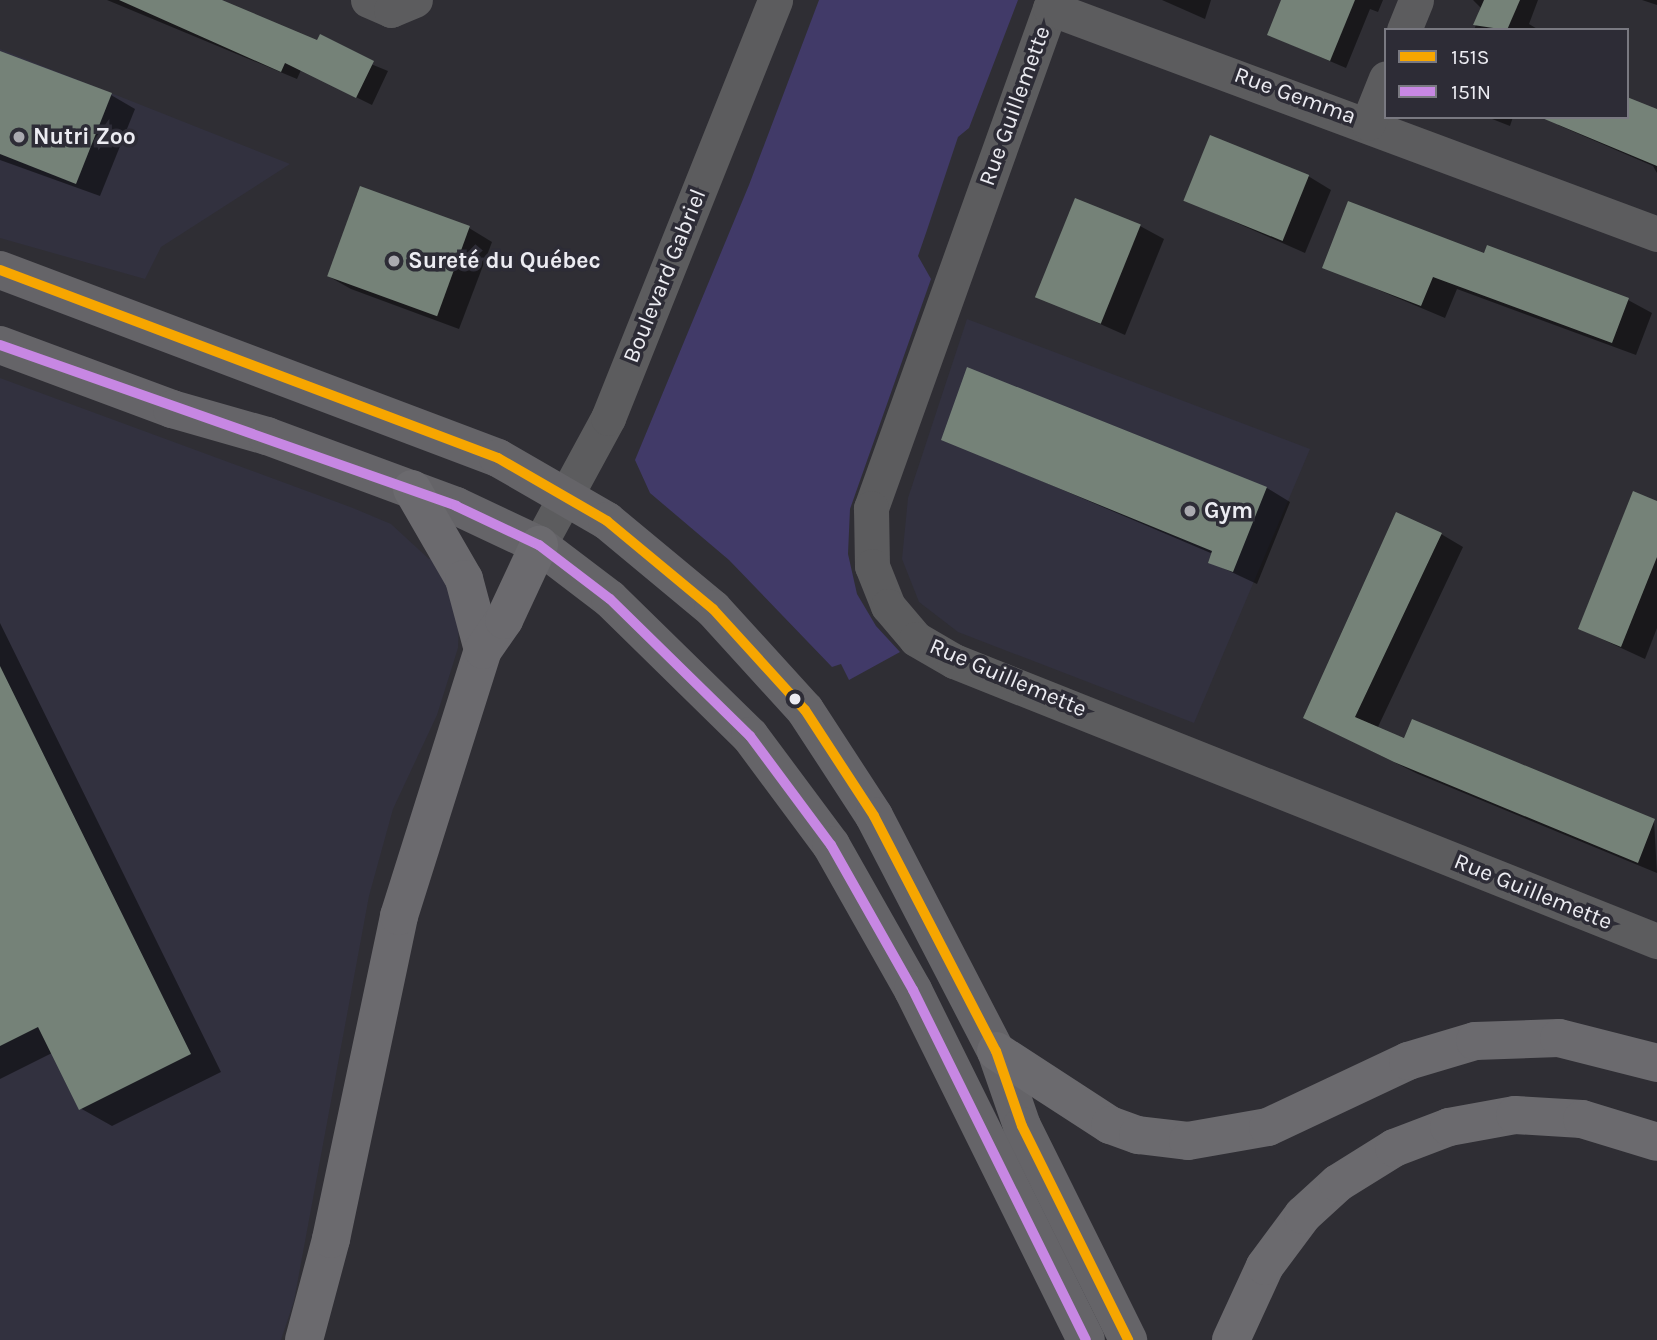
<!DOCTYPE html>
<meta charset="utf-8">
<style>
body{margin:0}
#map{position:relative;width:1657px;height:1340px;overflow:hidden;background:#2f2e34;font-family:Karla,sans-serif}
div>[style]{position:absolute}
.built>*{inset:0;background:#32313f}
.green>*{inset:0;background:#413a68}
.shadow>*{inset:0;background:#0007}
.building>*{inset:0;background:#758278;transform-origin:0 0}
.minor>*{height:35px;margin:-17.5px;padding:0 17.5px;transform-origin:17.5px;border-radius:17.5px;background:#5c5c5e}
.major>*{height:38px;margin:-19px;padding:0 19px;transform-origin:19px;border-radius:19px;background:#656468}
.highway>*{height:38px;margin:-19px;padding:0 19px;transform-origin:19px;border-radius:19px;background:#6b6a6e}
.bus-1>*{height:10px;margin:-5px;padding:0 5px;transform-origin:5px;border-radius:5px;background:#f7a600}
.bus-2>*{height:10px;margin:-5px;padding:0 5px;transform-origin:5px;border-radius:5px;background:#c787e3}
.dots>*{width:19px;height:19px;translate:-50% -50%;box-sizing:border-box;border:4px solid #2d2c36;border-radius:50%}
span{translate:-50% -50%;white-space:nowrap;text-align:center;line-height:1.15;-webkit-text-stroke:7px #2d2c36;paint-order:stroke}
.street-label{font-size:23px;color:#ececf2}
.poi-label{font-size:23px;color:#ececf2;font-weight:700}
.left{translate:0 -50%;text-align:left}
.legend{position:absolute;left:1384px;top:28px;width:245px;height:91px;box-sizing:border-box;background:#2d2c36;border:2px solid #797981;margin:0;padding:9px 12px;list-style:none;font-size:21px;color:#ececf2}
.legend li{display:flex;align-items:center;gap:14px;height:35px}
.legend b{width:35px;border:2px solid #797981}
</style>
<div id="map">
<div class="built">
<i style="clip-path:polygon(0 49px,290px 164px,161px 247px,145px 279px,0 238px)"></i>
<i style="clip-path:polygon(967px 319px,1310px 449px,1194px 723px,958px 632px,919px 602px,902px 559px,908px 498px)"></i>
<i style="clip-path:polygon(0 378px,353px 508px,391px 524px,429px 559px,435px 557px,445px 574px,459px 626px,458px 648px,437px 715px,393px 809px,369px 896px,294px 1301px,281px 1340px,0 1340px)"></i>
</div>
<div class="green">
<i style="clip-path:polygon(819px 0,1018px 0,969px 128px,958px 137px,926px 233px,918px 256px,931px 279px,850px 509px,848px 554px,857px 594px,876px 626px,900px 652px,849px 680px,841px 664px,832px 667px,729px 560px,650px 493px,635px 460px,749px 185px)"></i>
</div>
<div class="shadow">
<i style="clip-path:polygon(107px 0,214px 0,388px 71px,372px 105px,301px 70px,297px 79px)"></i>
<i style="clip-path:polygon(1162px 0,1211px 0,1205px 19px)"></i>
<i style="clip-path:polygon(1283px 0,1383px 0,1378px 12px,1370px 9px,1346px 68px,1269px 35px)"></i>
<i style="clip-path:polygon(1473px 0,1538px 0,1529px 24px,1539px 30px,1474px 30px,1482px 9px)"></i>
<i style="clip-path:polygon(1642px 0,1657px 0,1657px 5px)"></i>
<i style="clip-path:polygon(0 53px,111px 95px,135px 109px,100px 196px,0 160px)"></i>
<i style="clip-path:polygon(1657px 113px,1657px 173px,1653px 166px,1558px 125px,1560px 117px)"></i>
<i style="clip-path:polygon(1487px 117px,1513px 117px,1510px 126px)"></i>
<i style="clip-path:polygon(1308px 176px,1331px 190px,1305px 253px,1185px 200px)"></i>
<i style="clip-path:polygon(1140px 226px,1164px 239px,1125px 335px,1037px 296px)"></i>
<i style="clip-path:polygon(469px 228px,492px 242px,459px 329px,351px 289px,328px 276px)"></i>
<i style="clip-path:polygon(1485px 255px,1628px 300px,1652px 313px,1636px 355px,1457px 289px,1445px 318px,1324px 267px)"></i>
<i style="clip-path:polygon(968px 369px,1267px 488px,1290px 502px,1257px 584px,1210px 562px,1213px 554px,943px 439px)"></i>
<i style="clip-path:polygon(1657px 503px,1657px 628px,1645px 659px,1580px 629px)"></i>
<i style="clip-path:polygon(1441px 534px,1463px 547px,1377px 729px,1654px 820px,1657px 873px,1418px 774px,1305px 718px)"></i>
<i style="clip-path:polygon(0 623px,221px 1072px,112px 1126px,80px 1108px,52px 1053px,0 1079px)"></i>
</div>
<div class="building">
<i style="clip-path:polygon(119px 0,222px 0,317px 40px,320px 34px,374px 61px,356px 98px,285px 63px,281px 72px)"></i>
<i style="clip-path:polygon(1281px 0,1355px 0,1330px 61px,1267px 35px)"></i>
<i style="clip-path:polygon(1484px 0,1520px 0,1507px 30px,1473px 25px)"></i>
<i style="clip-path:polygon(0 51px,112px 93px,76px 184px,0 154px)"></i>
<i style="clip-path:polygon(1627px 97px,1657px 109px,1657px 166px,1542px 118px,1627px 117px)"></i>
<i style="left:1210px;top:135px;width:107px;height:71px;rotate:22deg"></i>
<i style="left:360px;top:186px;width:117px;height:96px;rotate:20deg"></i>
<i style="left:1075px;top:198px;width:71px;height:107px;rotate:22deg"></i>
<i style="clip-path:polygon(1348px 201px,1484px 253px,1487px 245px,1629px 298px,1612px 343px,1433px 277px,1421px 306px,1322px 268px)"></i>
<i style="clip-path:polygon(967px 367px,1267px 487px,1233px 572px,1208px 563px,1212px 551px,941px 440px)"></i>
<i style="clip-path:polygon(1633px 491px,1657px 501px,1657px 557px,1621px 647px,1578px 629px)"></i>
<i style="clip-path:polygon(1396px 512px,1442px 533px,1355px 717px,1404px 738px,1412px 719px,1655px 819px,1638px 863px,1394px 762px,1303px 718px)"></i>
<i style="clip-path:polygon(0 666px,191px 1054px,79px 1110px,38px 1027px,0 1046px)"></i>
</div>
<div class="minor">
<i style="left:368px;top:0;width:25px;rotate:23deg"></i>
<i style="left:391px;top:10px;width:26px;rotate:-23deg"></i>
<i style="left:1053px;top:0;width:540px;rotate:109.71deg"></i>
<i style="left:871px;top:508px;width:58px;rotate:89deg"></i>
<i style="left:872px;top:566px;width:43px;rotate:68.2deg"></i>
<i style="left:888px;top:606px;width:43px;rotate:49.7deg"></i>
<i style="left:916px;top:639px;width:44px;rotate:30.1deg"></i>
<i style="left:954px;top:661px;width:757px;rotate:21.72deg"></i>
<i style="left:1050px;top:8px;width:648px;rotate:20.42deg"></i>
<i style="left:1404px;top:30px;width:32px;rotate:-68deg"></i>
<i style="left:1368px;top:123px;width:48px;rotate:-68.2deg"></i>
<i style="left:539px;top:545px;width:145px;rotate:-61.5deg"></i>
<i style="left:608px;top:418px;width:450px;rotate:-68.2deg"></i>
</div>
<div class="major">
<i style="left:0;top:270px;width:532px;rotate:20.68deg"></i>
<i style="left:498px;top:458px;width:126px;rotate:30deg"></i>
<i style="left:607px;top:521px;width:138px;rotate:39.7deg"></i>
<i style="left:713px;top:609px;width:137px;rotate:47.7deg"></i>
<i style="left:805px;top:710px;width:126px;rotate:56.9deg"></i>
<i style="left:874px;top:816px;width:265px;rotate:62.6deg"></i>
<i style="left:996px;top:1051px;width:79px;rotate:70.9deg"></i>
<i style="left:1022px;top:1126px;width:239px;rotate:63.6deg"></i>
<i style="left:0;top:345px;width:184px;rotate:20.4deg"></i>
<i style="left:172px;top:409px;width:99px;rotate:15.9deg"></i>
<i style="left:267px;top:436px;width:202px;rotate:20.3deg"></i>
<i style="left:456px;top:506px;width:92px;rotate:25.2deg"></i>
<i style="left:539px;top:545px;width:89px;rotate:37.3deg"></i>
<i style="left:610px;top:599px;width:196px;rotate:44.4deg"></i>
<i style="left:750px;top:736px;width:136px;rotate:53.4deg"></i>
<i style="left:831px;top:845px;width:167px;rotate:60.5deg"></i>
<i style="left:913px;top:990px;width:390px;rotate:63.7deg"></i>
</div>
<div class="highway">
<i style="left:412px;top:489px;width:104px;rotate:60deg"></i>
<i style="left:464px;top:579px;width:73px;rotate:75deg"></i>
<i style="left:996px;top:1051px;width:136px;rotate:33deg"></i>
<i style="left:1110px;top:1125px;width:30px;rotate:20deg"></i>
<i style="left:1138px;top:1135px;width:50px;rotate:6.8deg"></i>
<i style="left:1188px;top:1141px;width:81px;rotate:-9.9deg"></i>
<i style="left:1268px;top:1127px;width:155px;rotate:-25.2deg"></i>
<i style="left:1408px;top:1061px;width:70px;rotate:-16.6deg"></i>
<i style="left:1475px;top:1041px;width:84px;rotate:-2deg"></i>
<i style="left:1559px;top:1038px;width:101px;rotate:14.3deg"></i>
<i style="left:304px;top:1340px;width:105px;rotate:-75deg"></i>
<i style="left:331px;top:1239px;width:330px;rotate:-78.1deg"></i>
<i style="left:399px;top:916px;width:279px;rotate:-72.5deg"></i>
<i style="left:483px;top:650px;width:37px;rotate:-55deg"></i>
<i style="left:504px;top:620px;width:83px;rotate:-65deg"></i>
<i style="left:1231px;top:1340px;width:81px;rotate:-65.3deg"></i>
<i style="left:1265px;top:1266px;width:64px;rotate:-53.3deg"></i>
<i style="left:1303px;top:1215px;width:47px;rotate:-42.4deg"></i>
<i style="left:1338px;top:1183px;width:66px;rotate:-32deg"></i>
<i style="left:1394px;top:1148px;width:59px;rotate:-20.9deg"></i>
<i style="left:1449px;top:1127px;width:67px;rotate:-10.3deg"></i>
<i style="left:1515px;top:1115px;width:67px;rotate:3.4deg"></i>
<i style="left:1582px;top:1119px;width:78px;rotate:17deg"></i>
</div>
<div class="bus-1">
<i style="left:0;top:270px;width:532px;rotate:20.68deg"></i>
<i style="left:498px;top:458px;width:126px;rotate:30deg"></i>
<i style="left:607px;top:521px;width:138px;rotate:39.7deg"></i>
<i style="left:713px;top:609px;width:137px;rotate:47.7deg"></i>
<i style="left:805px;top:710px;width:126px;rotate:56.9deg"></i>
<i style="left:874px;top:816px;width:265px;rotate:62.6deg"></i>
<i style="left:996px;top:1051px;width:79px;rotate:70.9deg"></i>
<i style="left:1022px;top:1126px;width:239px;rotate:63.6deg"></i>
</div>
<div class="bus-2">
<i style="left:0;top:345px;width:484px;rotate:19.4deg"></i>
<i style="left:456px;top:506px;width:92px;rotate:25.2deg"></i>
<i style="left:539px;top:545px;width:89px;rotate:37.3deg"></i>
<i style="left:610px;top:599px;width:196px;rotate:44.4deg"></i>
<i style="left:750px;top:736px;width:136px;rotate:53.4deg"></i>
<i style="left:831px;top:845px;width:167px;rotate:60.5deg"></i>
<i style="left:913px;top:990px;width:390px;rotate:63.7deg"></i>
</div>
<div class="dots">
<i style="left:19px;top:137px;background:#aaaab0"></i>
<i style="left:394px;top:261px;background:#aaaab0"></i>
<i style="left:1190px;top:511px;background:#aaaab0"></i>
<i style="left:795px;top:699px;background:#ececf2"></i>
</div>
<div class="street-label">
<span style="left:1295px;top:96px;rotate:20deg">Rue Gemma</span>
<span style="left:1015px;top:106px;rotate:-70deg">Rue Guillemette</span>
<span style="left:665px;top:276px;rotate:-68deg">Boulevard Gabriel</span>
<span style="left:1008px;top:678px;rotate:23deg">Rue Guillemette</span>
<span style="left:1533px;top:892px;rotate:22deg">Rue Guillemette</span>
</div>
<div class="poi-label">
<span class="left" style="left:33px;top:137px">Nutri Zoo</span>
<span class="left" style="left:408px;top:261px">Sureté du Québec</span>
<span class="left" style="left:1204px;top:511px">Gym</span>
</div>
<ul class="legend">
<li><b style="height:9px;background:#f7a600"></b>151S</li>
<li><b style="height:9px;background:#c787e3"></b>151N</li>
</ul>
</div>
